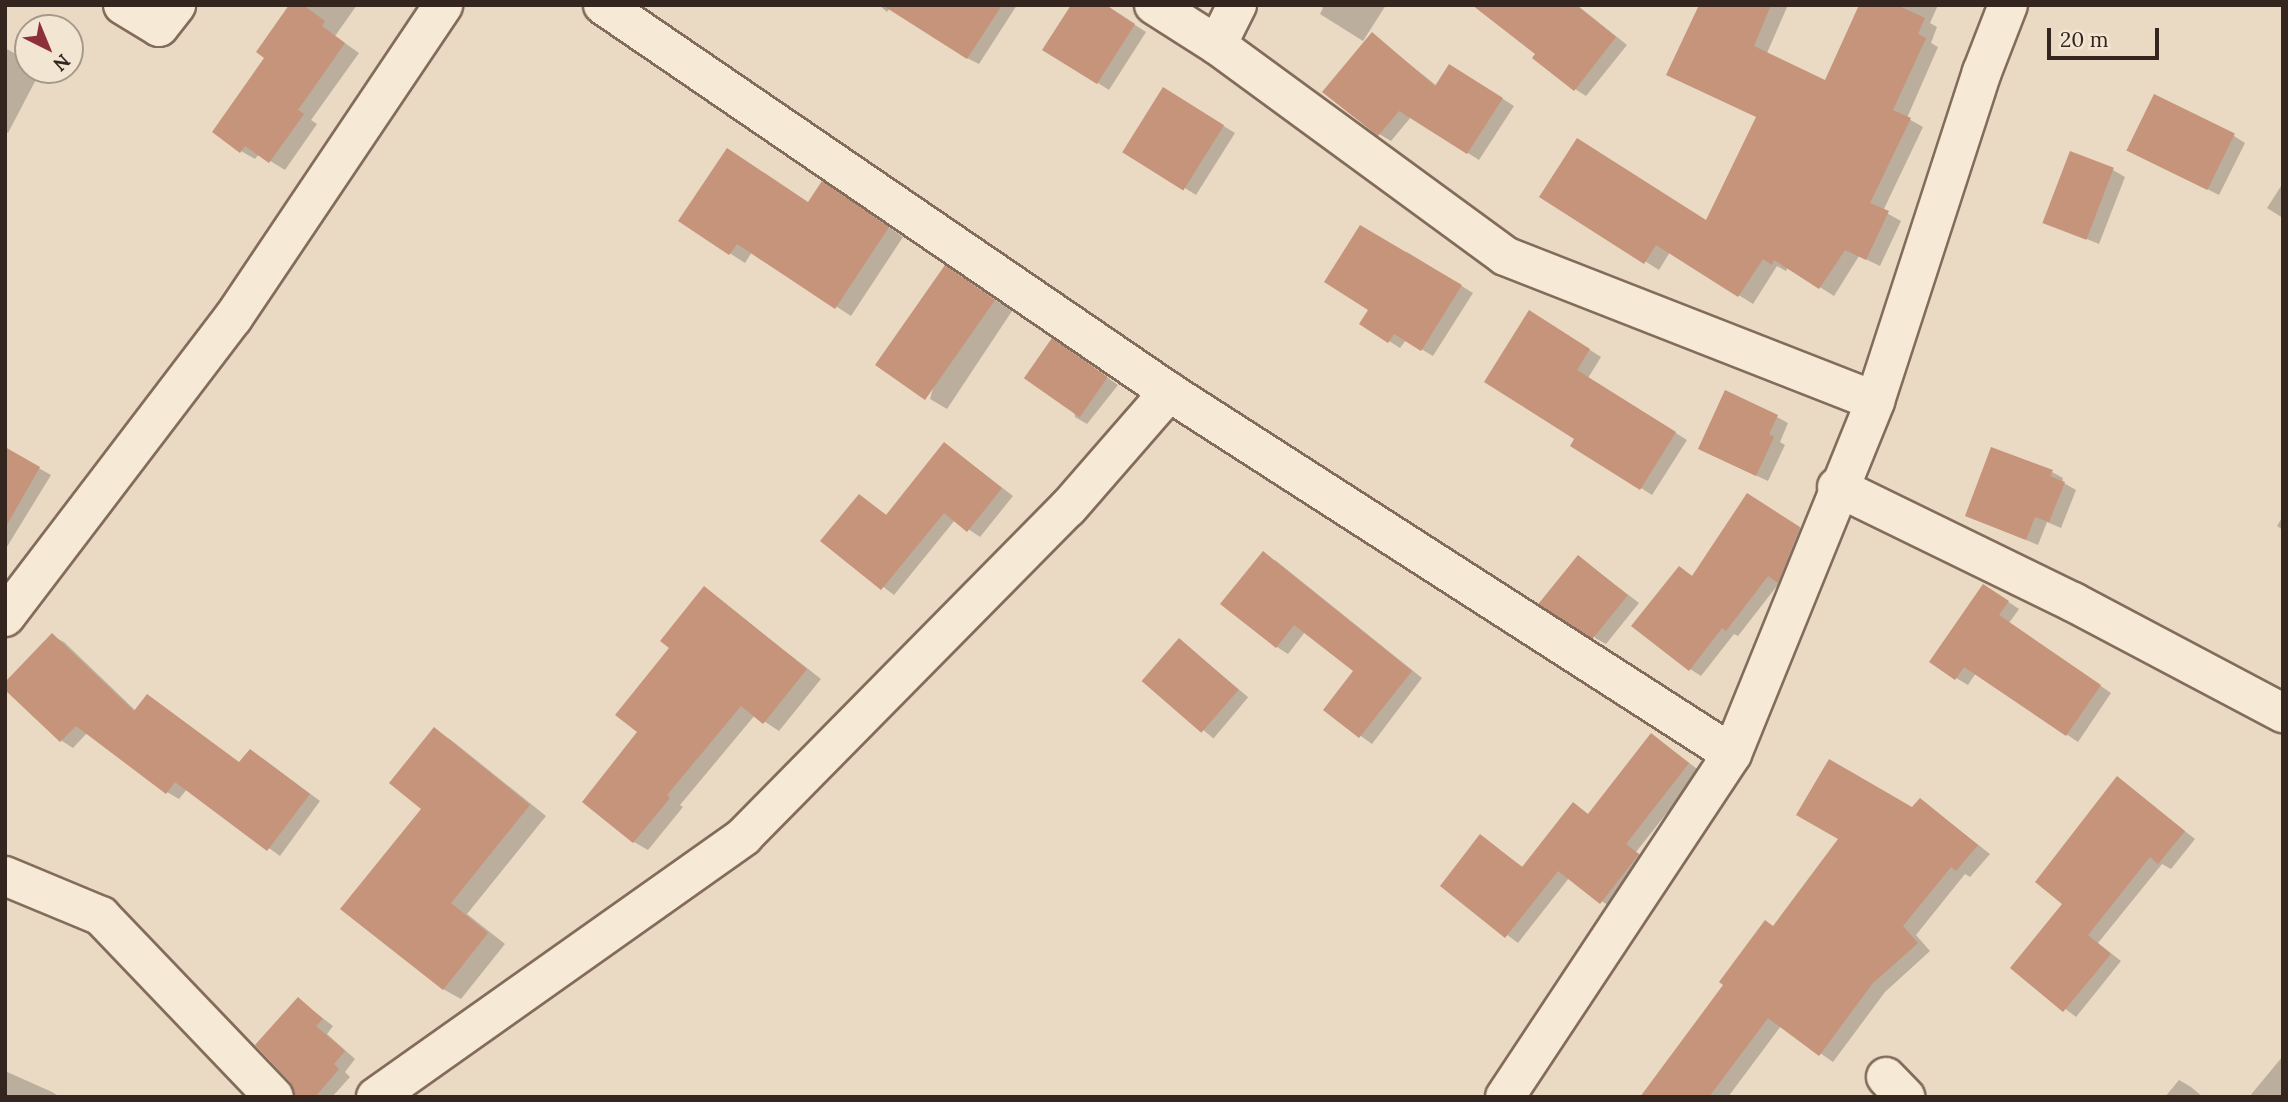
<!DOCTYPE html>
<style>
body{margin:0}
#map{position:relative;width:2288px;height:1102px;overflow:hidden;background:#eadac3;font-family:Lora,serif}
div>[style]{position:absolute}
.shadow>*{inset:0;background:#0003;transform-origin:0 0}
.building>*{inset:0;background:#c6937b;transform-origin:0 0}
.roads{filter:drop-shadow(2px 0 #836c5b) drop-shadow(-2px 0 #836c5b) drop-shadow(0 2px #836c5b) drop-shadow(0 -2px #836c5b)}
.minor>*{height:38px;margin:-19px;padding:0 19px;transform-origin:19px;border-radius:19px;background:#f6e9d5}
span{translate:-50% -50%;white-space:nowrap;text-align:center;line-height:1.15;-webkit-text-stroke:5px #f2e6d2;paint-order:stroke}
.frame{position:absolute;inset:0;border:7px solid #34261e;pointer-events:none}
.north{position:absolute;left:14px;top:14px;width:70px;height:70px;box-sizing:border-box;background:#f2e6d2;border:2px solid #a6998a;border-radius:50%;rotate:137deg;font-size:19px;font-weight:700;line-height:28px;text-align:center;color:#34261e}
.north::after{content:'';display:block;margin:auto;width:24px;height:32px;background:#8d303a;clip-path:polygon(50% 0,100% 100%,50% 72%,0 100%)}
.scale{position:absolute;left:2047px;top:28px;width:112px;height:32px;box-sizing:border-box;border:4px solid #34261e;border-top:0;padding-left:9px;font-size:21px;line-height:24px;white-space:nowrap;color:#34261e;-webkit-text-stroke:5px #f2e6d2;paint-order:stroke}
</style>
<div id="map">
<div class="shadow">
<i style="clip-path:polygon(290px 5px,357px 5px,335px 36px,359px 53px,311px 120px,317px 124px,285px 170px,259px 154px,255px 159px,241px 151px,267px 58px)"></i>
<i style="clip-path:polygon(879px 5px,892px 5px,887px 12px)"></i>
<i style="clip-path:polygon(920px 5px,1017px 5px,979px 64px,967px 58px)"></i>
<i style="clip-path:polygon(1104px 5px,1146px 32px,1109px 90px,1098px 83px)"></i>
<i style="clip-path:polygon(1320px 5px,1386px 5px,1363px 41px,1320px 14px,1323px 8px)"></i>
<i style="clip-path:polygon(1498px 5px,1577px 5px,1627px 45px,1586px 96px,1575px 89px,1537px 54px)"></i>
<i style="clip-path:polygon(1701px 5px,1788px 5px,1767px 53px,1826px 82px,1861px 5px,1938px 5px,1930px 23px,1937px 27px,1931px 43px,1938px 47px,1907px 118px,1923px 127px,1883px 211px,1901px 221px,1880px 266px,1859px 256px,1834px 296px,1788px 267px,1786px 271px,1777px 266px,1753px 304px,1670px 252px,1659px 270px,1542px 196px,1707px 222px,1758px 117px)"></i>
<i style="clip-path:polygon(1373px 35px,1437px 86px,1462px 73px,1514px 106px,1479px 160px,1411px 117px,1391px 141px,1379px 134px)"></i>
<i style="clip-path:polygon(5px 48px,28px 61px,28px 70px,41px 70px,8px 133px,5px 131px)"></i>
<i style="clip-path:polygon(1175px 96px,1235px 133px,1196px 195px,1124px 150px)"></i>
<i style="clip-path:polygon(2234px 136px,2245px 143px,2219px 195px,2140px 156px)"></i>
<i style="clip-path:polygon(2113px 170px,2125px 177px,2099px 244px,2045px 222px)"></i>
<i style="clip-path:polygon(2283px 183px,2283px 218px,2267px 208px)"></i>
<i style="clip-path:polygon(838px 192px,903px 237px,851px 316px,752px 252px,745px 263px,680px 221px,809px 204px)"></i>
<i style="clip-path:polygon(1407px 252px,1473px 293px,1433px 356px,1406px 340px,1400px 348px,1389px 341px,1370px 310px)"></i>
<i style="clip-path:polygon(963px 278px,1012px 311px,947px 409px,930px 399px)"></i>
<i style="clip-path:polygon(1541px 319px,1601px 357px,1588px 378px,1687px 440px,1652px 495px,1641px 488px)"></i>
<i style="clip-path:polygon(1064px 347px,1118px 385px,1087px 424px,1075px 417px)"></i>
<i style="clip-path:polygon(1777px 417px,1788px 423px,1780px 442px,1785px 445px,1768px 481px,1712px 455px)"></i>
<i style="clip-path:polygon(945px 444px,1013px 496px,980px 537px,955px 520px,894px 595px,823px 541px,860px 496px,888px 516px)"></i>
<i style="clip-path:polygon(5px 449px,51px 475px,5px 550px)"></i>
<i style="clip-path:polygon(2052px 472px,2063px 478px,2062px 482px,2076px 490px,2061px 528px,2047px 522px,2038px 545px,1967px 516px)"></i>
<i style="clip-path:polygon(1759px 502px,1811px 535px,1790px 588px,1780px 582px,1738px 636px,1734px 634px,1701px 676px,1690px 669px,1679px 568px,1694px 577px)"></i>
<i style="clip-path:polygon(2283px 516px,2283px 530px,2277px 526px)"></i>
<i style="clip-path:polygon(1579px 557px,1639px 603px,1606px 644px,1595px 638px)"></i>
<i style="clip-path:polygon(1275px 560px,1422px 678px,1372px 744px,1325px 710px,1355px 671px,1305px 632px,1288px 654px,1277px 647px)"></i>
<i style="clip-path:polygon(704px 588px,821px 679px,779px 731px,755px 715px,680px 805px,683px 807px,648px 850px,634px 842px,639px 732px,671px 648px)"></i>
<i style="clip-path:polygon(1995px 593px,2019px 609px,2009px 623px,2111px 693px,2078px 742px,1976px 673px,1968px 685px,1956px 678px)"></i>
<i style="clip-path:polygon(52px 636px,64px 642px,136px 711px,147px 696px,241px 764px,262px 758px,320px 801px,280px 856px,187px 789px,179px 799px,167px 792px,87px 733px,73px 748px,62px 741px,5px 687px)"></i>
<i style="left:1180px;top:640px;width:89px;height:54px;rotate:40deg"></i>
<i style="clip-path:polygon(434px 729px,451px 740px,546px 816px,467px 914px,505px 944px,461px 999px,443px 989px,423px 809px)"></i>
<i style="clip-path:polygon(1652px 735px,1700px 771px,1636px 852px,1649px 862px,1613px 909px,1569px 878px,1518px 943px,1442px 886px,1481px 837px,1524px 868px,1573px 804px,1589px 815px)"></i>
<i style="clip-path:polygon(2118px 779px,2195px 839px,2171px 869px,2162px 864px,2098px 943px,2121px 961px,2076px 1017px,2012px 968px,2065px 904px)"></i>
<i style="clip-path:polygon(1921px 800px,1990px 854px,1970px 877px,1965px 874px,1916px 935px,1930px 951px,1885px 992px,1833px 1062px,1781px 1026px,1728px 1097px,1641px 1097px,1774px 928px)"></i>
<i style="clip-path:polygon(298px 999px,333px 1026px,327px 1034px,355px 1059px,345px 1072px,350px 1077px,332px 1097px,297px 1097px)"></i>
<i style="clip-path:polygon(2283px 1056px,2283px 1097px,2249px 1097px)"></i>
<i style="clip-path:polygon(5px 1071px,52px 1092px,60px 1097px,5px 1097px)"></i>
<i style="clip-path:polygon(2179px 1080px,2191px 1087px,2203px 1097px,2165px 1097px)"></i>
</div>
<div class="building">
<i style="clip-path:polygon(289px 5px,303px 5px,325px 21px,322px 26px,345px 43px,298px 110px,304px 114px,269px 163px,245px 146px,240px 153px,212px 132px,264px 58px,256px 52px)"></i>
<i style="clip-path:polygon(882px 5px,1002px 5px,967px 59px)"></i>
<i style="clip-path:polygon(1071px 5px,1106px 5px,1135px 24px,1097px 84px,1042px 50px)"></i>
<i style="clip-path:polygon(1472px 5px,1576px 5px,1616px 37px,1574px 91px,1532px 58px,1535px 54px)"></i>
<i style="clip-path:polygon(1699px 5px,1771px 5px,1754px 46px,1825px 80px,1859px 5px,1897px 5px,1925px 18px,1918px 34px,1926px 38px,1893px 110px,1911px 118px,1870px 203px,1889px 211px,1866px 260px,1845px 250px,1819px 289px,1774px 260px,1772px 265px,1763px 259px,1738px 297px,1656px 245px,1644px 264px,1539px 197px,1577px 138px,1706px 220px,1756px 117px,1666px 75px)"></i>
<i style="clip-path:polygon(1372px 32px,1435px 86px,1449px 64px,1503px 98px,1467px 154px,1399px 111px,1378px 136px,1322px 92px)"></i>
<i style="left:1163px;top:87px;width:72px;height:77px;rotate:32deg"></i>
<i style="left:2154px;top:94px;width:90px;height:63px;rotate:26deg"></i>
<i style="clip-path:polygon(727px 148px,808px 202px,822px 181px,889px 227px,835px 309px,737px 244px,729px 255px,678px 221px)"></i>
<i style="left:2070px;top:151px;width:47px;height:77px;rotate:21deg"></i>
<i style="clip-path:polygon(1360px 225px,1462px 285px,1421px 351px,1394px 334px,1388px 343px,1359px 324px,1368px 310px,1324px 282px)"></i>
<i style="left:945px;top:265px;width:61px;height:122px;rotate:35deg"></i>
<i style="clip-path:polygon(1529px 310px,1590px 349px,1577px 370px,1676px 432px,1640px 490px,1570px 446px,1574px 439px,1484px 382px)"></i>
<i style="left:1052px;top:338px;width:68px;height:49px;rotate:35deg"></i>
<i style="clip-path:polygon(1725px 390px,1778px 415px,1769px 434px,1774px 437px,1756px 476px,1698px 449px)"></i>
<i style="clip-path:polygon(944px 442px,1002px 488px,967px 532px,944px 513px,881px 590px,820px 541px,859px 494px,886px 515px)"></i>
<i style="clip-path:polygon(5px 447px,40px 467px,5px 528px)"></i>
<i style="clip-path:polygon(1991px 447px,2053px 470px,2050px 476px,2065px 482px,2049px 522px,2035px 517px,2026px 540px,1965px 516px)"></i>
<i style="clip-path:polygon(1747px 493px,1800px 527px,1778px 583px,1768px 576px,1726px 631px,1722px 628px,1689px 671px,1631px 626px,1679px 566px,1692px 576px)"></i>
<i style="clip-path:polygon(1263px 551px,1412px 671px,1359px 738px,1323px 710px,1353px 671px,1294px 625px,1276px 648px,1220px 604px)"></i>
<i style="left:1578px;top:555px;width:64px;height:63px;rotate:39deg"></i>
<i style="clip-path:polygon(1983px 584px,2009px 601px,1999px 615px,2101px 685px,2066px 736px,1964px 667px,1955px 680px,1929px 662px)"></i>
<i style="clip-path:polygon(704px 586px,807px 669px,763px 724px,741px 706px,667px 795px,670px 798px,633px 843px,582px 802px,637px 732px,615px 715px,669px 648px,660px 641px)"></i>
<i style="clip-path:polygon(52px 633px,134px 711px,147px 694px,239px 762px,250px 749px,310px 794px,267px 851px,175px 782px,166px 794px,76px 726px,60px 742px,5px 690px,5px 682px)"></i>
<i style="left:1179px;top:638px;width:79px;height:57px;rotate:41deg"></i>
<i style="clip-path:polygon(434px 727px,530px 805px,451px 903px,488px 933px,443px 990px,340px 909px,421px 809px,389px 783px)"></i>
<i style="clip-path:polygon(1651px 733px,1689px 763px,1626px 844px,1639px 854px,1600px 904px,1558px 871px,1505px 938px,1440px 886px,1480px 834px,1522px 867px,1573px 802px,1588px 814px)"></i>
<i style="clip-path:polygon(1829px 759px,1912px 807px,1920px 798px,1978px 845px,1956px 871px,1951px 867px,1903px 926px,1918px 943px,1872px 984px,1819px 1056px,1768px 1018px,1709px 1097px,1640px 1097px,1723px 985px,1719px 982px,1765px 920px,1773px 926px,1838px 839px,1796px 815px)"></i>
<i style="clip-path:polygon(2117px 776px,2185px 831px,2158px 864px,2150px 857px,2088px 935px,2111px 954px,2063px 1012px,2010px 968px,2062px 904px,2035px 882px)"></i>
<i style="clip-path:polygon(298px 997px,323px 1019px,316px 1026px,345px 1051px,334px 1064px,339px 1069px,315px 1097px,295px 1097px,290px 1082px,255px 1045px)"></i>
</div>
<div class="roads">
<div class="minor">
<i style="left:123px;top:5px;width:42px;rotate:31.4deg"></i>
<i style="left:159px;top:27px;width:28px;rotate:-52deg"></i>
<i style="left:603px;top:5px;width:686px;rotate:34.36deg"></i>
<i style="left:1169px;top:392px;width:669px;rotate:32.74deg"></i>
<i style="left:1154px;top:5px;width:75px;rotate:32.4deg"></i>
<i style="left:1217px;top:45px;width:357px;rotate:36.2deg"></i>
<i style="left:1505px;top:256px;width:397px;rotate:21.4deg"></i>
<i style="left:1217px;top:45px;width:45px;rotate:-63.4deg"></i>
<i style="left:1837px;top:487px;width:263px;rotate:26deg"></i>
<i style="left:2073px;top:602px;width:238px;rotate:27.9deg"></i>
<i style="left:5px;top:617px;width:376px;rotate:-52.7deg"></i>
<i style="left:233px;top:318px;width:377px;rotate:-56.1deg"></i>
<i style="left:5px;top:876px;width:104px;rotate:22.6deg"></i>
<i style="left:101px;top:916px;width:250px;rotate:46.3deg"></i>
<i style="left:1886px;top:1077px;width:28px;rotate:46deg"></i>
<i style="left:376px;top:1097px;width:451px;rotate:-35.3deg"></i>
<i style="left:744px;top:836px;width:461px;rotate:-45.4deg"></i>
<i style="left:1068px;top:508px;width:154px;rotate:-49deg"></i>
<i style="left:1505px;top:1097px;width:411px;rotate:-56.5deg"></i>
<i style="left:1732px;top:754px;width:381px;rotate:-67.9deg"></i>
<i style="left:1875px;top:401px;width:346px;rotate:-72deg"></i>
<i style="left:1982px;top:72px;width:72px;rotate:-68.8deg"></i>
</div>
</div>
<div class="frame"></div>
<div class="north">N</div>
<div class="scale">20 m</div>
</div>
